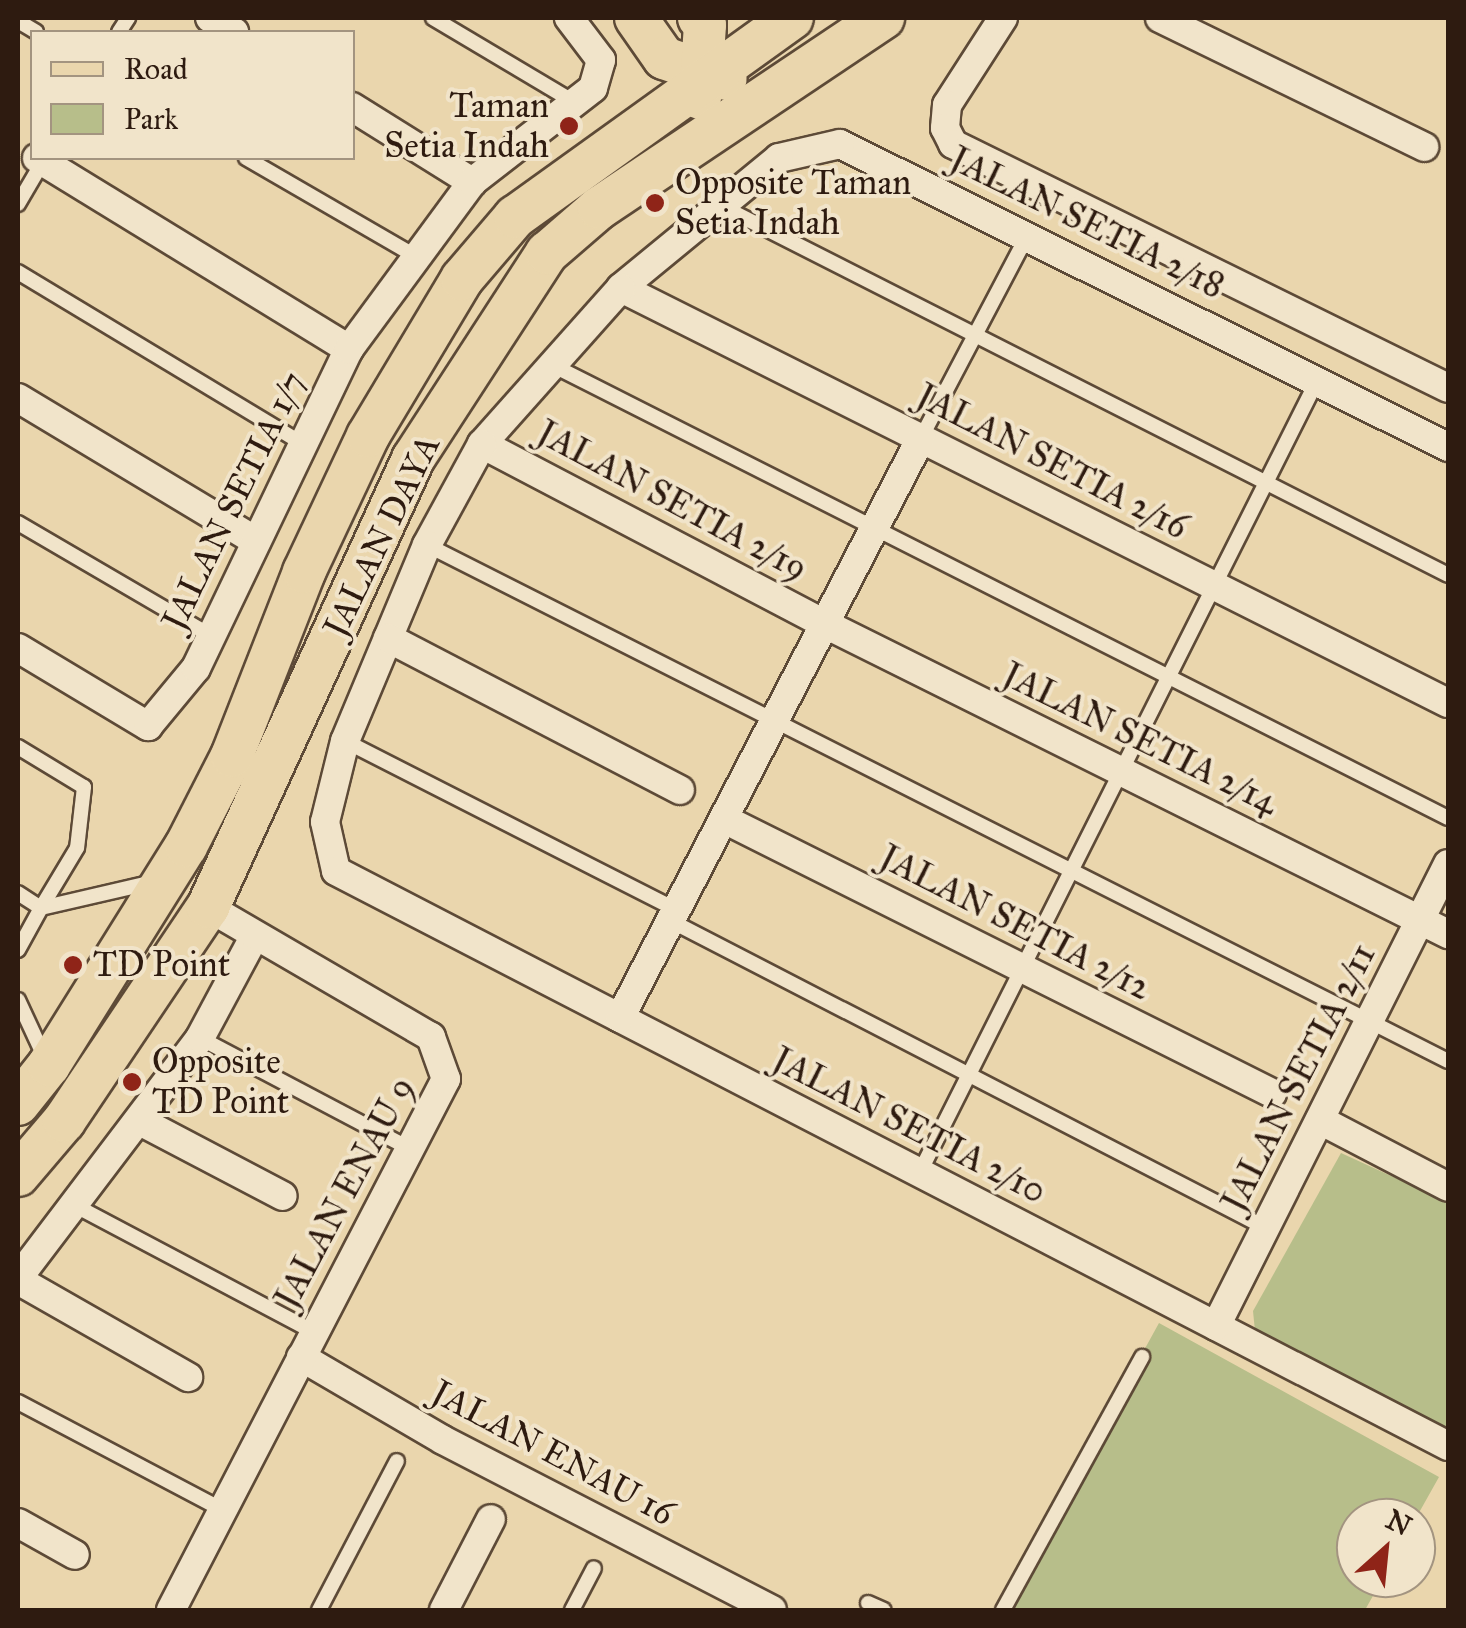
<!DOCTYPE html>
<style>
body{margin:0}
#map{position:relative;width:1466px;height:1628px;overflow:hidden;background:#ead6ad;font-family:"IM FELL Great Primer",serif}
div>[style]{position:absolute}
.green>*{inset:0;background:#b7be8a}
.roads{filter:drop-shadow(2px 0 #5d4a37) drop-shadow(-2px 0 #5d4a37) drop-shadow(0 2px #5d4a37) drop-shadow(0 -2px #5d4a37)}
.service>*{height:14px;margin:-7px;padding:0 7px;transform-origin:7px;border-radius:7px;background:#f1e4ca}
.minor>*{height:28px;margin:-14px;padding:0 14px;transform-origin:14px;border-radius:14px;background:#f1e4ca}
.primary>*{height:42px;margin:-21px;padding:0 21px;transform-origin:21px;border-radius:21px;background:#ead6ad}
.dots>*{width:28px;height:28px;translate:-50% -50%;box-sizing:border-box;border:5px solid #f1e4ca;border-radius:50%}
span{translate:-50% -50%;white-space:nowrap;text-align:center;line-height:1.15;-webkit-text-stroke:8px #f1e4ca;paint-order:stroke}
.poi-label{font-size:35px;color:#2e1b10}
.right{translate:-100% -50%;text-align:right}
.left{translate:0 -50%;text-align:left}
.street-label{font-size:35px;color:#2e1b10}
.frame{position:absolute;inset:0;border:20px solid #2e1b10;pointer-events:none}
.legend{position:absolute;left:30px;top:30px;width:325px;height:130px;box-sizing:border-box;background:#f1e4ca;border:2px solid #a39480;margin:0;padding:12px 18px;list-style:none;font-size:30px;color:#2e1b10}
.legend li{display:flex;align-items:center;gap:20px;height:50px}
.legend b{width:50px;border:2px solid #a39480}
.north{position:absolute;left:1336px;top:1498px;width:100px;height:100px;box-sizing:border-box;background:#f1e4ca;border:2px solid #a39480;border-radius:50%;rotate:27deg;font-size:28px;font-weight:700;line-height:40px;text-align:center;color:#2e1b10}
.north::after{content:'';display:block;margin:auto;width:35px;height:45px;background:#8f2418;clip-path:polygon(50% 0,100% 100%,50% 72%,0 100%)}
</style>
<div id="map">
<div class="green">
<i style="clip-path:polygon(1341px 1153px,1448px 1202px,1448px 1429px,1255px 1331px,1253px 1311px)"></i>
<i style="clip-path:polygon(1159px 1323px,1439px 1477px,1416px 1518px,1356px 1518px,1356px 1578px,1383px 1578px,1365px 1610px,1001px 1610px)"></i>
</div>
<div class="roads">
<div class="service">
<i style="left:433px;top:18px;width:164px;rotate:30.8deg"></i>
<i style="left:18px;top:21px;width:21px;rotate:31deg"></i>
<i style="left:119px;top:32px;width:17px;rotate:-57deg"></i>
<i style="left:246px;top:158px;width:198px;rotate:30.1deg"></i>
<i style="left:18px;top:204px;width:53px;rotate:-59.6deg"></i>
<i style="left:721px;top:206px;width:815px;rotate:26.91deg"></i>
<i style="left:18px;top:272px;width:333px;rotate:31.1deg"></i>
<i style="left:552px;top:365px;width:1004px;rotate:26.82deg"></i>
<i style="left:921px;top:438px;width:228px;rotate:-62.3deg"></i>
<i style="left:18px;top:523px;width:224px;rotate:30.3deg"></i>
<i style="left:427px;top:545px;width:1144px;rotate:26.81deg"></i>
<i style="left:345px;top:741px;width:373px;rotate:27deg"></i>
<i style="left:18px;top:747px;width:77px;rotate:31.2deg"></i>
<i style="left:84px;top:787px;width:61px;rotate:96.5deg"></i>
<i style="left:77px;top:848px;width:70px;rotate:121deg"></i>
<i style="left:41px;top:908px;width:27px;rotate:-147deg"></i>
<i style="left:671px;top:921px;width:670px;rotate:27.29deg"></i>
<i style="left:18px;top:950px;width:48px;rotate:-61.3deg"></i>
<i style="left:41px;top:908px;width:116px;rotate:-13deg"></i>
<i style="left:18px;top:1000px;width:62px;rotate:65.1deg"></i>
<i style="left:200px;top:1038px;width:240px;rotate:27.8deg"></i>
<i style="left:919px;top:1174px;width:887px;rotate:-63.35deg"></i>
<i style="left:74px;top:1205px;width:272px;rotate:27.9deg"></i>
<i style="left:18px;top:1402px;width:232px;rotate:27.8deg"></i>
<i style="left:868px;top:1603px;width:17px;rotate:24deg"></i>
<i style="left:319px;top:1610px;width:168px;rotate:-62.4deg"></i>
<i style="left:572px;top:1610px;width:47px;rotate:-62.4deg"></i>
<i style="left:1003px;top:1610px;width:289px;rotate:-61.2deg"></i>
</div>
<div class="minor">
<i style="left:210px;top:18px;width:28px;rotate:30deg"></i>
<i style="left:1003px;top:18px;width:103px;rotate:122.8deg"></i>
<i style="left:947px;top:105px;width:23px;rotate:95deg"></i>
<i style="left:945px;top:128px;width:18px;rotate:63deg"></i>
<i style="left:953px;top:144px;width:552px;rotate:26.24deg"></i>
<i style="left:1160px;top:18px;width:294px;rotate:26deg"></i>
<i style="left:352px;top:107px;width:142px;rotate:32deg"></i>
<i style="left:37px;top:158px;width:366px;rotate:31.5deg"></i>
<i style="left:621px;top:288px;width:925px;rotate:26.65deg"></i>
<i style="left:18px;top:398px;width:278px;rotate:31deg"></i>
<i style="left:482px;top:444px;width:390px;rotate:27.7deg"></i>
<i style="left:827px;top:625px;width:694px;rotate:26.45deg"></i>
<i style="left:1448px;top:447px;width:679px;rotate:-153.51deg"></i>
<i style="left:840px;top:144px;width:63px;rotate:167.1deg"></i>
<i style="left:779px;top:158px;width:205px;rotate:140.6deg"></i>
<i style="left:621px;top:288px;width:209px;rotate:131.7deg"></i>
<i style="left:482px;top:444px;width:115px;rotate:118.6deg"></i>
<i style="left:427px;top:545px;width:212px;rotate:112.7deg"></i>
<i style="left:345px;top:741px;width:83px;rotate:103.9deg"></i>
<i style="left:325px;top:822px;width:50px;rotate:77.3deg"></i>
<i style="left:336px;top:871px;width:1252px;rotate:27.34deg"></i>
<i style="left:388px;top:638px;width:329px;rotate:27.5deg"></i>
<i style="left:18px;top:648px;width:152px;rotate:31deg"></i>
<i style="left:148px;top:726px;width:75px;rotate:-50.4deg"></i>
<i style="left:196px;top:668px;width:354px;rotate:-64.4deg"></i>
<i style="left:349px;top:349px;width:207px;rotate:-53.6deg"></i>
<i style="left:472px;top:182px;width:153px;rotate:-37.8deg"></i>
<i style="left:593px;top:88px;width:29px;rotate:-74deg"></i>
<i style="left:601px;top:60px;width:53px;rotate:-127.3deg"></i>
<i style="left:724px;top:819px;width:613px;rotate:26.57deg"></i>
<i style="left:620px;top:1018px;width:653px;rotate:-62.57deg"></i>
<i style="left:1320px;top:1120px;width:144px;rotate:27.6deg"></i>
<i style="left:140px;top:1121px;width:161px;rotate:27.7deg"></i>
<i style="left:18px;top:1278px;width:301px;rotate:-52.8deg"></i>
<i style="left:200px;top:1038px;width:112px;rotate:-61.8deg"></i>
<i style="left:18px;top:1280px;width:196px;rotate:29.7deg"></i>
<i style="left:1216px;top:1326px;width:517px;rotate:-63.34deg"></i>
<i style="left:301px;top:1357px;width:164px;rotate:30.3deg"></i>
<i style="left:443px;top:1440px;width:370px;rotate:27.3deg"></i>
<i style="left:18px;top:1523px;width:65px;rotate:29.3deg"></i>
<i style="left:171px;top:1610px;width:598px;rotate:-62.62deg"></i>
<i style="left:446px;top:1079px;width:45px;rotate:-109.7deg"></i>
<i style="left:431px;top:1037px;width:258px;rotate:-149.8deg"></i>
<i style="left:444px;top:1610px;width:102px;rotate:-62.7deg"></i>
</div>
<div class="primary">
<i style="left:636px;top:18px;width:49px;rotate:55deg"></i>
<i style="left:664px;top:58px;width:65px;rotate:18.7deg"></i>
<i style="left:699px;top:18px;width:9px;rotate:49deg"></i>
<i style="left:705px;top:25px;width:73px;rotate:93.9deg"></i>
<i style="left:18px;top:1104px;width:50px;rotate:-51.5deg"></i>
<i style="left:49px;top:1065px;width:258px;rotate:-58deg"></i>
<i style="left:186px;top:846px;width:101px;rotate:-62.9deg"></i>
<i style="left:232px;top:756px;width:198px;rotate:-68.6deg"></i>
<i style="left:304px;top:572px;width:150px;rotate:-64.8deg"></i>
<i style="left:368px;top:436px;width:183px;rotate:-59.1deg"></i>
<i style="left:462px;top:279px;width:82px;rotate:-49.5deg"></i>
<i style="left:515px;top:217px;width:341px;rotate:-35.7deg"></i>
<i style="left:18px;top:1175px;width:71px;rotate:-49.6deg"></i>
<i style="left:64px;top:1121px;width:258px;rotate:-56.1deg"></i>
<i style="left:208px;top:907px;width:493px;rotate:-65.4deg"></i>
<i style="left:413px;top:459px;width:246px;rotate:-57deg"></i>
<i style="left:547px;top:253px;width:69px;rotate:-40.9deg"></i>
<i style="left:599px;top:208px;width:342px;rotate:-33.8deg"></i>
</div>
</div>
<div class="dots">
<i style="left:569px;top:126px;background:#8f2418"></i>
<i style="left:655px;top:203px;background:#8f2418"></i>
<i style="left:73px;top:965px;background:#8f2418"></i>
<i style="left:132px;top:1082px;background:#8f2418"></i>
</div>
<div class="poi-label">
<span class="right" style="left:549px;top:126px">Taman<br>Setia Indah</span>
<span class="left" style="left:675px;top:203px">Opposite Taman<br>Setia Indah</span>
<span class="left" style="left:93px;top:965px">TD Point</span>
<span class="left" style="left:152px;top:1082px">Opposite<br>TD Point</span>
</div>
<div class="street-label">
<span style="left:1087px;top:223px;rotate:26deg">JALAN SETIA 2/18</span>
<span style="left:1052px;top:462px;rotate:27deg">JALAN SETIA 2/16</span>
<span style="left:234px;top:501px;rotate:-64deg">JALAN SETIA 1/7</span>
<span style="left:672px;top:501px;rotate:28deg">JALAN SETIA 2/19</span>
<span style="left:382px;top:536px;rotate:-64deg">JALAN DAYA</span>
<span style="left:1140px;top:739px;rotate:26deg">JALAN SETIA 2/14</span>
<span style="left:1015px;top:923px;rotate:27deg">JALAN SETIA 2/12</span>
<span style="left:1299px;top:1078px;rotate:-63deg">JALAN SETIA 2/11</span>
<span style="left:909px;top:1126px;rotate:27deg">JALAN SETIA 2/10</span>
<span style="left:345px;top:1193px;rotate:-62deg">JALAN ENAU 9</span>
<span style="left:553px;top:1453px;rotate:28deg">JALAN ENAU 16</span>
</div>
<div class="frame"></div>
<ul class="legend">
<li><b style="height:12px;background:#ead6ad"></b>Road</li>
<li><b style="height:28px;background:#b7be8a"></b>Park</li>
</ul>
<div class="north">N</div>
</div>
